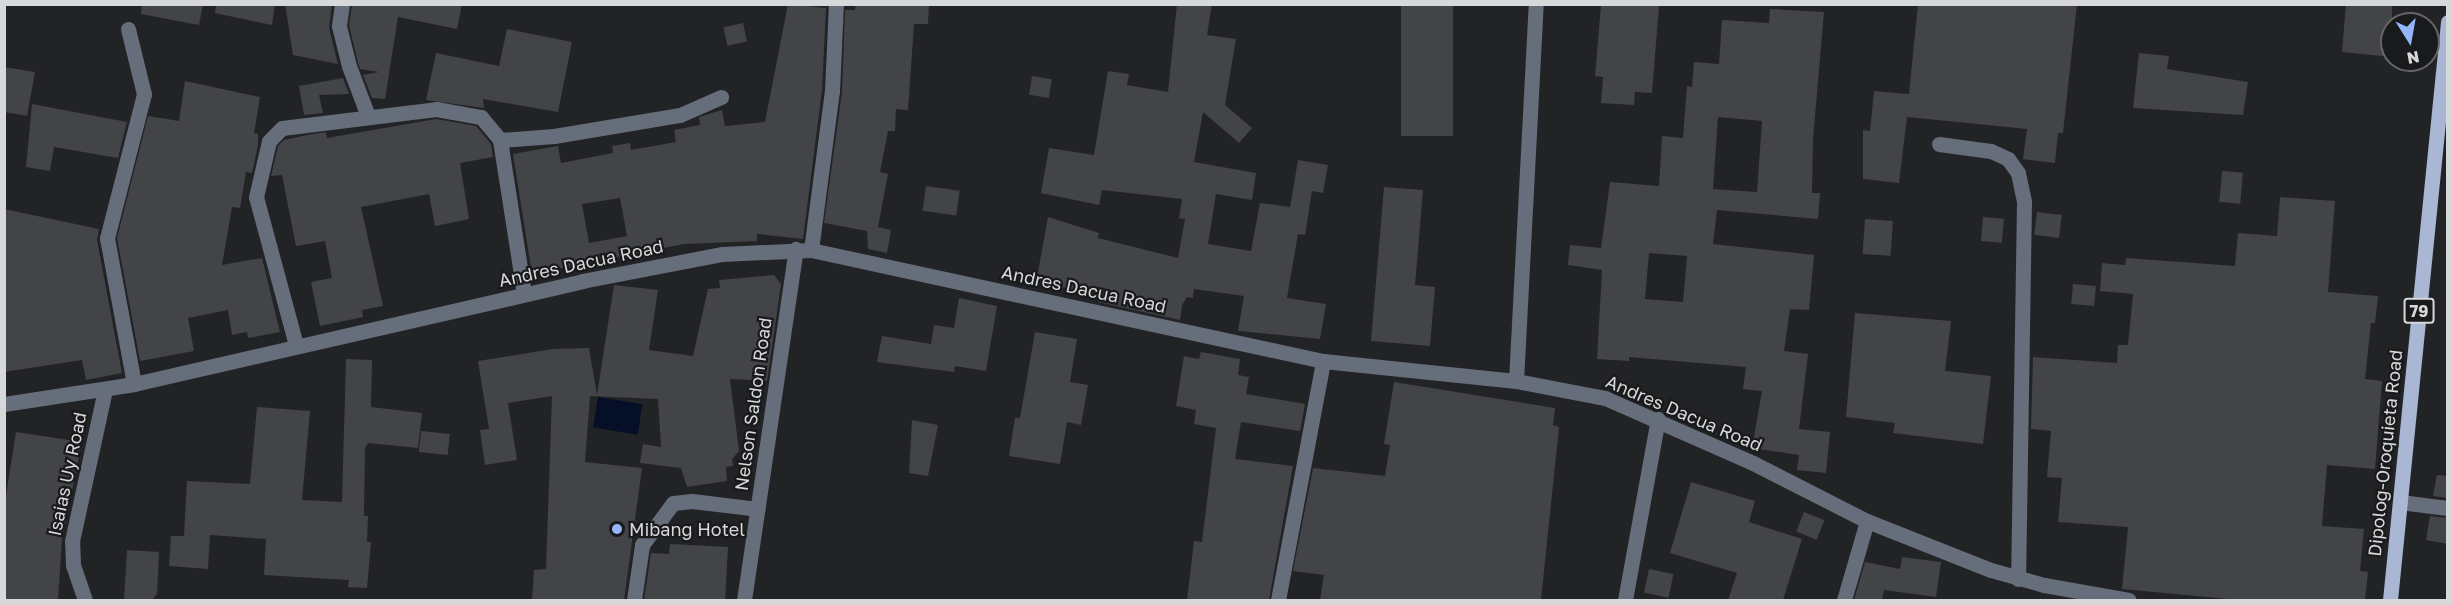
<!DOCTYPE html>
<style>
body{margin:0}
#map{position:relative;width:2452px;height:605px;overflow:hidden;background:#222325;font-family:"Golos Text",sans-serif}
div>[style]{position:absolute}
.water>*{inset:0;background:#060f28;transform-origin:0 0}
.building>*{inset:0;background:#434447;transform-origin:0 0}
.minor>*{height:15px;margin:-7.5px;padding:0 7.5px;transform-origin:7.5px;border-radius:7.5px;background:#666d7b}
.major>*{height:15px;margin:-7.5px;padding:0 7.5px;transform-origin:7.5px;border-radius:7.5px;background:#a9b7d5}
.dots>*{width:16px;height:16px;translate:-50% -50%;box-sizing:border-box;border:3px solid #191a1c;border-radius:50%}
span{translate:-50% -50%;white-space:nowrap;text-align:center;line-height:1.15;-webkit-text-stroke:4.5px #191a1c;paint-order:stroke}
.shield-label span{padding:2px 4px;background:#191a1c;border:2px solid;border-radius:4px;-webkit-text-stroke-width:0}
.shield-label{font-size:16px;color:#d7d8d9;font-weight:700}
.street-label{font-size:18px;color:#d7d8d9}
.poi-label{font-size:18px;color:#d7d8d9}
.left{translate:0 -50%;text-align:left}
.frame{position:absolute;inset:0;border:6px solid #d7d8d9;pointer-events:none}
.north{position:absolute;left:2380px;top:12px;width:60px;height:60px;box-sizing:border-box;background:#191a1c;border:2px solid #656668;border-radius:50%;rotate:169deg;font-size:16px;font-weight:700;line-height:24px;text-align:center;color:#d7d8d9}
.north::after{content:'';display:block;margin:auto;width:21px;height:27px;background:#95b6fd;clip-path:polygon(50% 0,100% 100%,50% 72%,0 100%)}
</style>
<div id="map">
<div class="water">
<i style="left:598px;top:397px;width:45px;height:31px;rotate:9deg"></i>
</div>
<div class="building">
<i style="clip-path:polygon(142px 4px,203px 4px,199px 25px,141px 14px)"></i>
<i style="clip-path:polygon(216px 4px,275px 4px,272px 25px,215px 13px)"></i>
<i style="clip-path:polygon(285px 4px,332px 4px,329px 28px,338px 64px,293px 55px)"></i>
<i style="clip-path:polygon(352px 4px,462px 4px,457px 29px,398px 17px,385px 99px,372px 98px,363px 75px,379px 72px,360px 69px,358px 63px,349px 25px)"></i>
<i style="clip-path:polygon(evenodd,788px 4px,826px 8px,822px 90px,803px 239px,757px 234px,757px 241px,684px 244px,532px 274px,513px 154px,558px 146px,561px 163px,613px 153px,612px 146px,630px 143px,631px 150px,676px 142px,674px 130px,700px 125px,699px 117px,722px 110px,725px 126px,765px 122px,788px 4px,620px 198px,627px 236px,589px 243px,582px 204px,620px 198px)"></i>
<i style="clip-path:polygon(856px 4px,929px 4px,928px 24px,914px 24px,908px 110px,896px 109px,895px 131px,888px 131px,880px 172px,888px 174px,878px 227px,891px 230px,887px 253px,868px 249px,867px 231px,824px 223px,842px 92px,845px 10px,855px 10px)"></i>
<i style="clip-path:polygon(1177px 4px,1212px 4px,1207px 35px,1236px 39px,1225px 105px,1252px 128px,1239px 143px,1203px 112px,1194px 162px,1256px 173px,1252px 200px,1216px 194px,1208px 244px,1251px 251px,1260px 203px,1290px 207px,1298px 160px,1328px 165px,1323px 193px,1312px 191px,1305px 235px,1298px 234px,1287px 298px,1326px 304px,1320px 339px,1238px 331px,1244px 296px,1194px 289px,1193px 298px,1187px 297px,1182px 305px,1180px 320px,1098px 302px,1101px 294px,1036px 283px,1048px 217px,1099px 233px,1098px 238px,1178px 258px,1185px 219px,1179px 218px,1182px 199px,1102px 190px,1099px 205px,1041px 193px,1049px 148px,1094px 155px,1108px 71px,1129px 74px,1127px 85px,1168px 92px)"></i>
<i style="left:1401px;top:4px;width:52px;height:132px"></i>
<i style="clip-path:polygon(1601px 4px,1659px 6px,1652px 93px,1635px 92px,1634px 105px,1601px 103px,1603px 77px,1595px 76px)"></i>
<i style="clip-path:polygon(1918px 4px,2077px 4px,2063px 133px,2058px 133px,2055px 163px,2023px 159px,2027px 129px,1907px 117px,1899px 183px,1863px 179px,1863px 130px,1870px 131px,1874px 91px,1909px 94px)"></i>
<i style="clip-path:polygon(2346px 4px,2392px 4px,2392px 57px,2342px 52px)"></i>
<i style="clip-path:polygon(evenodd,1770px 9px,1824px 12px,1813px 139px,1812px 193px,1820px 193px,1818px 219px,1717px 210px,1713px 244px,1814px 255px,1809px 310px,1790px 309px,1784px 351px,1808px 354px,1799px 429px,1830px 432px,1826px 473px,1797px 470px,1799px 455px,1752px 448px,1762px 391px,1743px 389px,1746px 367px,1629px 357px,1629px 361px,1597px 359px,1602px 270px,1568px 265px,1570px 245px,1601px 248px,1610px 182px,1659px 186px,1662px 136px,1683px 138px,1687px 86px,1692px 87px,1694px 62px,1719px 64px,1722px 20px,1769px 23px,1770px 9px,1718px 117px,1762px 121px,1757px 192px,1713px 189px,1718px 117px,1770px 9px,1649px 253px,1687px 256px,1683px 302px,1645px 299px,1649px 253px)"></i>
<i style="left:743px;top:23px;width:19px;height:20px;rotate:78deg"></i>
<i style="clip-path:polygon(507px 29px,572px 42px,558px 112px,483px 99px,484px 108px,426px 100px,436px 53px,499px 66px)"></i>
<i style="clip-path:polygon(2139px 53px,2169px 56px,2167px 69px,2248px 82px,2243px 115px,2133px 108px)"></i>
<i style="clip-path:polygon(4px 67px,35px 72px,27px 116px,4px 112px)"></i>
<i style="left:1032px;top:76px;width:20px;height:19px;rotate:9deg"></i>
<i style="clip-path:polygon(343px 78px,349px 94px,319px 95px,323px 113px,304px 115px,299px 86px)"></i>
<i style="clip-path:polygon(185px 81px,260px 97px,254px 133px,258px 134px,258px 145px,252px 173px,246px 172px,240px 208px,232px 207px,222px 265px,262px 258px,280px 332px,248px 338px,247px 332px,232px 335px,228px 310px,188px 318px,194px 351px,140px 361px,117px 238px,148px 116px,179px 121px)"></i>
<i style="clip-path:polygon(32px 104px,127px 122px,118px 158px,54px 147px,50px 171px,26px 167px)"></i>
<i style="clip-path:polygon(436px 119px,476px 126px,491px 144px,493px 157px,460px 163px,469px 219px,435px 226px,429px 194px,361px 207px,383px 306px,362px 310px,363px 317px,320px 326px,311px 282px,332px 278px,325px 241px,296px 246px,282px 175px,271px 176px,278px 146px,284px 140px,307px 135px,326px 132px,327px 138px)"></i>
<i style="left:2222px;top:171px;width:21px;height:31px;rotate:5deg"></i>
<i style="left:926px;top:186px;width:34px;height:25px;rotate:8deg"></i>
<i style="clip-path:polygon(1384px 187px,1423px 190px,1415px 285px,1435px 287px,1430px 346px,1371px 341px)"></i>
<i style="clip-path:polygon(2280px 197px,2335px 201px,2328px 292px,2378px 296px,2375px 323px,2371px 323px,2365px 379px,2382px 381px,2375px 469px,2327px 465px,2322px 526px,2364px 529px,2360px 571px,2368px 572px,2365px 600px,2239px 600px,2122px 589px,2128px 527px,2058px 522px,2062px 478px,2047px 477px,2051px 431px,2031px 429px,2033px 357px,2117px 363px,2118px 345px,2128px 345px,2133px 294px,2100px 291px,2102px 263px,2125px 265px,2126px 258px,2235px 266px,2238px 233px,2277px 236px)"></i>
<i style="clip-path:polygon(4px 209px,99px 229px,97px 240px,122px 373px,86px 380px,82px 360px,4px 372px)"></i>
<i style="left:2037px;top:212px;width:25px;height:23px;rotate:7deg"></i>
<i style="left:1983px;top:217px;width:21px;height:24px;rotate:5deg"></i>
<i style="left:1865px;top:219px;width:28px;height:35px;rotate:4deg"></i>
<i style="clip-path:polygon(774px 275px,781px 284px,767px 381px,730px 379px,739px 451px,732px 459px,733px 466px,726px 467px,727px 481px,687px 487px,681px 468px,640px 463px,643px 444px,661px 447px,658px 399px,590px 396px,585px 462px,642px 468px,624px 600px,532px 600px,534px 570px,546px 569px,552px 396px,508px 403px,517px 460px,485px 465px,480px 430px,489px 429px,478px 361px,553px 349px,589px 348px,597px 395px,614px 285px,658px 290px,649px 350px,693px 356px,708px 289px,720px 288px,719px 280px)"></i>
<i style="left:2073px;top:284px;width:23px;height:20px;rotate:5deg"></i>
<i style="clip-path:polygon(959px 298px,997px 306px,986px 371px,955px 366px,954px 372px,877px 362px,882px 336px,931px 344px,934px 325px,954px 328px)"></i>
<i style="clip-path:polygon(1855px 313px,1951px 321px,1945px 371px,1991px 376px,1983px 444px,1893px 433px,1895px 423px,1846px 417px)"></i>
<i style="clip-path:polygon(1035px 332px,1077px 339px,1070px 382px,1088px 385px,1081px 425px,1067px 422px,1060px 464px,1009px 456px,1015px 418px,1020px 418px)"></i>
<i style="clip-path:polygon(1201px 352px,1240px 359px,1238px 375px,1249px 377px,1246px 394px,1305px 404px,1300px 431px,1241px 422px,1235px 459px,1293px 466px,1269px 600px,1187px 600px,1194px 541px,1202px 542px,1216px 428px,1194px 424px,1196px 410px,1176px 406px,1184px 356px,1199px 359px)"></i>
<i style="clip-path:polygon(346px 359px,372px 360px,371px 407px,422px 413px,418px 448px,368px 443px,365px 448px,364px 516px,368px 516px,367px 542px,371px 542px,367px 588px,348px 587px,349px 580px,264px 575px,266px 539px,210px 535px,208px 569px,169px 566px,171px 536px,184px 536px,187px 481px,250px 484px,257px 407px,310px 411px,302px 500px,342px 502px)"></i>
<i style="clip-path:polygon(1394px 382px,1555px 408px,1553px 425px,1559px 427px,1541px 600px,1320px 600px,1324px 575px,1293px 571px,1313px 468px,1385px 476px,1390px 445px,1384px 444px)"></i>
<i style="clip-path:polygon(912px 420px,938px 425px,928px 476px,909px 473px)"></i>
<i style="left:421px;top:431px;width:29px;height:21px;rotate:6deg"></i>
<i style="clip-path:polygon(16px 432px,82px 442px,62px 539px,58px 600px,4px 600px,4px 508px)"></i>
<i style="clip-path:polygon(2437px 475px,2448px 476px,2448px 498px,2433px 496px)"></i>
<i style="clip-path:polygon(1691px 482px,1755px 501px,1749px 522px,1802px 539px,1783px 600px,1728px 600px,1737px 573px,1670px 553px)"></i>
<i style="left:1804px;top:512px;width:22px;height:21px;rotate:22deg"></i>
<i style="clip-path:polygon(2430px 516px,2448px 518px,2448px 544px,2426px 540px)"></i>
<i style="clip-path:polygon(670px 544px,728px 547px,725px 600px,644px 600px,651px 553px,669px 554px)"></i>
<i style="clip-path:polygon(127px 550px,159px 552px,157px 594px,152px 600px,124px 600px)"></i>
<i style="clip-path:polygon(1902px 557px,1941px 562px,1936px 597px,1884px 590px,1882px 600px,1854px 600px,1865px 562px,1900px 569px)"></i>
<i style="left:1649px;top:569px;width:25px;height:24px;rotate:12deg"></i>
</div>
<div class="minor">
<i style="left:342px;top:4px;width:22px;rotate:98deg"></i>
<i style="left:339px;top:26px;width:41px;rotate:76deg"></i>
<i style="left:349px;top:66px;width:53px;rotate:69.2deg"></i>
<i style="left:128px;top:29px;width:67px;rotate:76.2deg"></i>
<i style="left:144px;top:94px;width:149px;rotate:104.4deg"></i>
<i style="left:107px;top:238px;width:148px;rotate:79.5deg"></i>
<i style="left:500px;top:140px;width:54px;rotate:-4.2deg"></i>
<i style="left:554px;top:136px;width:128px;rotate:-9.5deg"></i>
<i style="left:680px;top:115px;width:45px;rotate:-23.7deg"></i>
<i style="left:1939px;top:144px;width:52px;rotate:7.7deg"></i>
<i style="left:1991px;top:151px;width:19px;rotate:25deg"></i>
<i style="left:2008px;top:159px;width:17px;rotate:54deg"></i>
<i style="left:2018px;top:173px;width:30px;rotate:78deg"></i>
<i style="left:2024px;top:202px;width:377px;rotate:90.9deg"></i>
<i style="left:811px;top:250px;width:160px;rotate:-82.5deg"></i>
<i style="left:832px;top:91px;width:87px;rotate:-87.4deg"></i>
<i style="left:296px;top:345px;width:153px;rotate:-105.1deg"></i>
<i style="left:256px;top:197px;width:57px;rotate:-76.9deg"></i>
<i style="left:269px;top:141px;width:18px;rotate:-45deg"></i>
<i style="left:282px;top:128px;width:155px;rotate:-7deg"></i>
<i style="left:436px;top:109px;width:46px;rotate:10.1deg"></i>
<i style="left:481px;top:117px;width:30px;rotate:50deg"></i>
<i style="left:500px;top:140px;width:156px;rotate:81.1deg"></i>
<i style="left:1516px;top:381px;width:378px;rotate:-87deg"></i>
<i style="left:4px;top:404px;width:132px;rotate:-8.7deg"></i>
<i style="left:134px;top:384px;width:460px;rotate:-12.9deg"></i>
<i style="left:582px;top:281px;width:143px;rotate:-10.9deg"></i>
<i style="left:722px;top:254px;width:89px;rotate:-2.6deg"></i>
<i style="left:811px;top:250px;width:524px;rotate:12.23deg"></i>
<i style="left:1323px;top:361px;width:194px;rotate:5.9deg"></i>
<i style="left:1516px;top:381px;width:91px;rotate:10.8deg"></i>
<i style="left:1605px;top:398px;width:162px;rotate:23.7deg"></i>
<i style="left:1753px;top:463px;width:128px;rotate:27deg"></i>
<i style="left:1867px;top:521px;width:133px;rotate:21.6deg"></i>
<i style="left:1991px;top:570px;width:55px;rotate:15.8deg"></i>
<i style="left:2044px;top:585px;width:86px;rotate:10deg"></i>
<i style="left:2400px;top:502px;width:48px;rotate:7.1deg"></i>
<i style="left:85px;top:600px;width:37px;rotate:-109deg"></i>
<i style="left:73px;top:565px;width:24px;rotate:-92deg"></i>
<i style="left:72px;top:541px;width:155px;rotate:-77.7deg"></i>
<i style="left:634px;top:600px;width:56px;rotate:-81.7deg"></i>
<i style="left:642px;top:545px;width:52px;rotate:-53.6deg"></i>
<i style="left:673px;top:503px;width:19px;rotate:-6deg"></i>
<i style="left:692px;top:501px;width:66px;rotate:6.9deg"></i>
<i style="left:744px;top:600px;width:355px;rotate:-81.6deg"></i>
<i style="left:1278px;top:600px;width:243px;rotate:-79.3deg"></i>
<i style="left:1625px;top:600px;width:184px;rotate:-79.7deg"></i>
<i style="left:1844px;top:600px;width:82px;rotate:-73.8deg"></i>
</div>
<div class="major">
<i style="left:2390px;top:600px;width:581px;rotate:-84.27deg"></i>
</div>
<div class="dots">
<i style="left:617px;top:529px;background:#95b6fd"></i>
</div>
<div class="shield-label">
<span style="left:2419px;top:311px">79</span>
</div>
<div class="street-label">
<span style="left:581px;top:263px;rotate:-12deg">Andres Dacua Road</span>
<span style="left:1084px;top:289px;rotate:12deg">Andres Dacua Road</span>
<span style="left:753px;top:404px;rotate:-82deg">Nelson Saldon Road</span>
<span style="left:1684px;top:413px;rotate:23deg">Andres Dacua Road</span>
<span style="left:2385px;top:453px;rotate:-84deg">Dipolog-Oroquieta Road</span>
<span style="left:67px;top:474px;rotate:-78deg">Isaias Uy Road</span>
</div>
<div class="poi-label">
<span class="left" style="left:629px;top:529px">Mibang Hotel</span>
</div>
<div class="frame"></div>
<div class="north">N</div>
</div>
